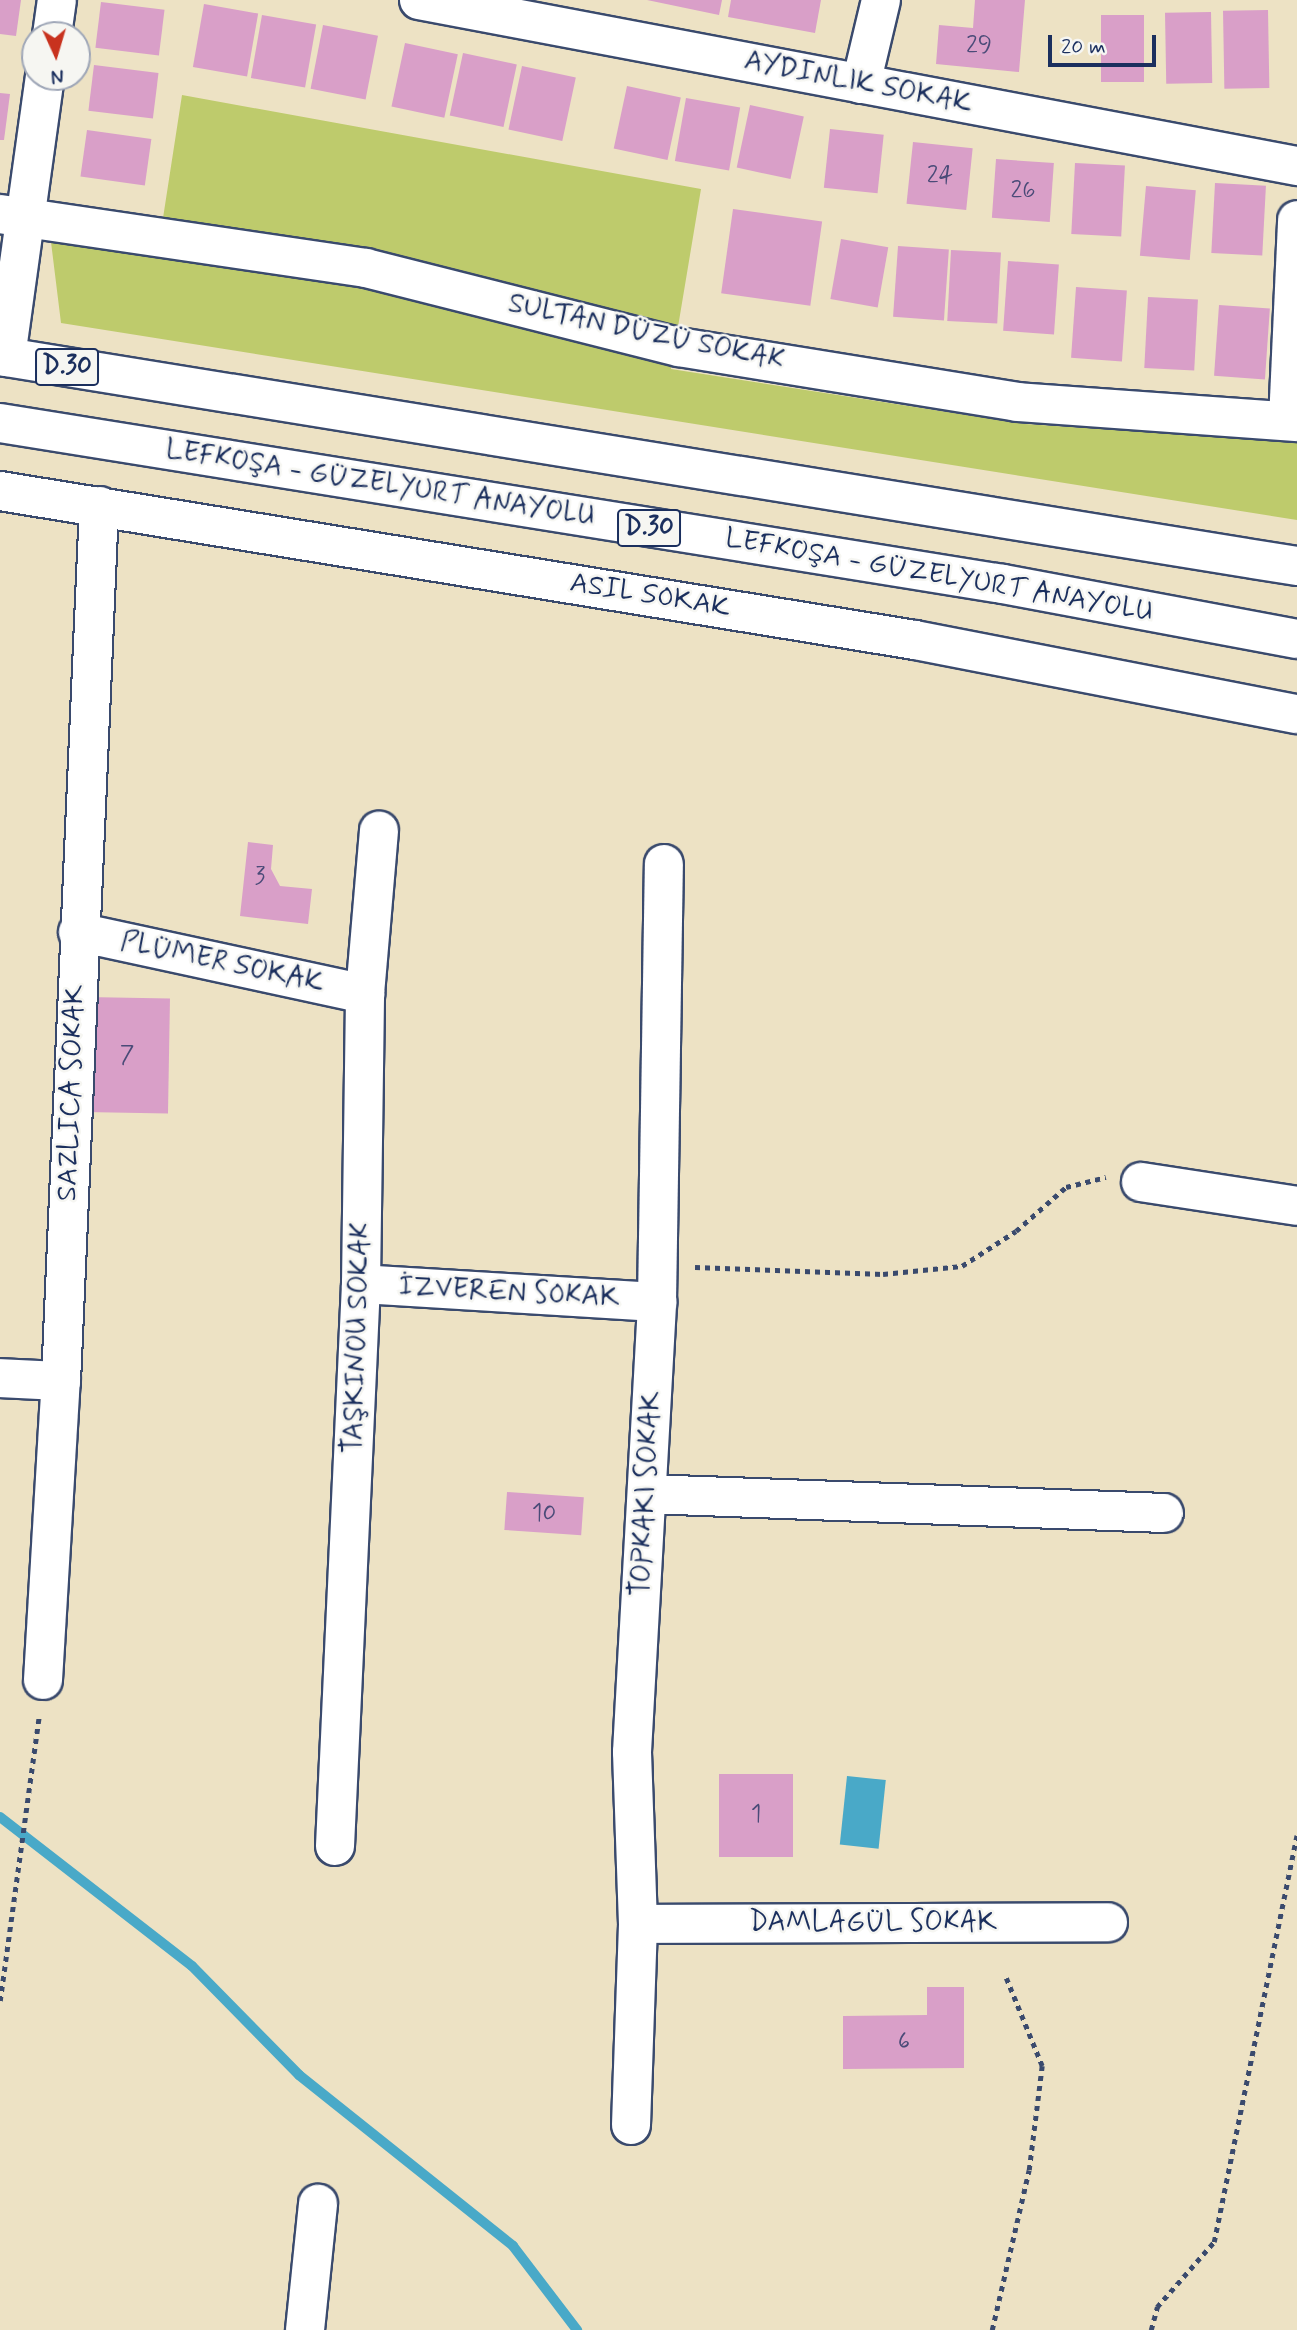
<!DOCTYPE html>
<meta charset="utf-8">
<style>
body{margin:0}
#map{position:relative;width:1297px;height:2330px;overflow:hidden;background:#ede2c4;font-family:Mynerve,sans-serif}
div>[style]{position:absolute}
.green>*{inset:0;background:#becb6c}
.water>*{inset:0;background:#49a9c8;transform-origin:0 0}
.stream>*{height:10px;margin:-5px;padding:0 5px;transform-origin:5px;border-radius:5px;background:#49a9c8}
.building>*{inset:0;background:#d99fc8;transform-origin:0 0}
.path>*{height:4.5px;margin-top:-2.25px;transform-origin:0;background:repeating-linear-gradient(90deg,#3a4a6d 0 5px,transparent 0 10px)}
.roads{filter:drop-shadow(2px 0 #3a4a6d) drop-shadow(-2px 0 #3a4a6d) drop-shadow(0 2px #3a4a6d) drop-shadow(0 -2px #3a4a6d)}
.minor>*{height:38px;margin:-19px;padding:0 19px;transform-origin:19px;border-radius:19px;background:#fff}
.highway>*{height:38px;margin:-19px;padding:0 19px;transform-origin:19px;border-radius:19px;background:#fff}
span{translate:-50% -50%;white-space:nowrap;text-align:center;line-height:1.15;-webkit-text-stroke:5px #f6f6f2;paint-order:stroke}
.number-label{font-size:24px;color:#4a4b78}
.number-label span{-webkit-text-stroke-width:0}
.shield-label span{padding:2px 5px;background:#f6f6f2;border:2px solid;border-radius:5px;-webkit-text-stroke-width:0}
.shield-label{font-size:26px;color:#1b2f5e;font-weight:700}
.street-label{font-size:28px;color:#1b2f5e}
.north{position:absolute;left:21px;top:21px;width:70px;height:70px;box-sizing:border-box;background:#f6f6f2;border:2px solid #9ea6b7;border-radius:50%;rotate:176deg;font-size:19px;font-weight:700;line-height:28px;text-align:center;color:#1b2f5e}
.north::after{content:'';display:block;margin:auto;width:24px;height:32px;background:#c8321e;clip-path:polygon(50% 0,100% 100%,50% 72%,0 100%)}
.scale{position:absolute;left:1048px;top:35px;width:108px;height:32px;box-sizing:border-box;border:4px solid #1b2f5e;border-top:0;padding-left:9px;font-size:21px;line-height:24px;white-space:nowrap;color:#1b2f5e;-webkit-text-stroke:5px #f6f6f2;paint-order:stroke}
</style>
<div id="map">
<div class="green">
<i style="clip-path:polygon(182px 95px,701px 189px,671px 369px,1025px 424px,1297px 442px,1297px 520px,61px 323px,51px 242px,157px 257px)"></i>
</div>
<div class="water">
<i style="left:847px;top:1776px;width:39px;height:69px;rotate:6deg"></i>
</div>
<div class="stream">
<i style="left:0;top:1817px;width:243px;rotate:37.8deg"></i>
<i style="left:192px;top:1966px;width:153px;rotate:45.5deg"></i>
<i style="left:299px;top:2075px;width:274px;rotate:38.6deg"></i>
<i style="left:513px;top:2246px;width:106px;rotate:52.7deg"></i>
</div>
<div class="building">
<i style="clip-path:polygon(0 0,21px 0,16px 36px,0 34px)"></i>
<i style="clip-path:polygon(647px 0,722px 0,719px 15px)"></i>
<i style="clip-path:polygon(731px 0,821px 0,815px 33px,728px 17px)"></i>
<i style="clip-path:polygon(975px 0,1025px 0,1019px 72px,936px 64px,939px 25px,973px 28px)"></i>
<i style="left:101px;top:2px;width:64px;height:46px;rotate:7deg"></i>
<i style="left:204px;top:4px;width:55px;height:64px;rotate:10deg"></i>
<i style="left:1268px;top:10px;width:78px;height:45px;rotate:89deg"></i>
<i style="left:1211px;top:12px;width:71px;height:46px;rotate:89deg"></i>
<i style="left:262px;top:15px;width:55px;height:64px;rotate:10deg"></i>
<i style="left:1101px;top:15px;width:43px;height:67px"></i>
<i style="left:323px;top:25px;width:56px;height:65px;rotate:11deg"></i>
<i style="left:405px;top:43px;width:54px;height:65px;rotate:12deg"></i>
<i style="left:463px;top:53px;width:55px;height:64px;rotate:12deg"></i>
<i style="left:94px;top:65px;width:65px;height:46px;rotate:7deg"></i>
<i style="left:522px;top:66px;width:55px;height:65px;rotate:12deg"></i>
<i style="left:627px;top:86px;width:55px;height:64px;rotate:12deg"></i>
<i style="clip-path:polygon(0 93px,10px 94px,4px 140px,0 140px)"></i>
<i style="left:686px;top:98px;width:55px;height:64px;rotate:10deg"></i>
<i style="left:750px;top:105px;width:55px;height:64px;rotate:12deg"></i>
<i style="left:830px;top:129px;width:54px;height:59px;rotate:6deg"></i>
<i style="left:87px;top:130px;width:65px;height:47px;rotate:8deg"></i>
<i style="left:913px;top:142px;width:60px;height:62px;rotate:6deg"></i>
<i style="left:996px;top:159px;width:58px;height:59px;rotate:4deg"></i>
<i style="left:1075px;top:163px;width:50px;height:71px;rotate:3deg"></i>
<i style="left:1215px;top:183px;width:51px;height:70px;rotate:3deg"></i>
<i style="left:1146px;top:186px;width:50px;height:70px;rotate:5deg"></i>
<i style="left:733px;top:209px;width:90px;height:85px;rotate:8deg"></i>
<i style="left:841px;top:239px;width:48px;height:61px;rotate:10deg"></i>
<i style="left:898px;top:246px;width:51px;height:71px;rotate:4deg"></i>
<i style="left:951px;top:250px;width:50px;height:71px;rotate:3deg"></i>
<i style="left:1008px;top:261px;width:51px;height:70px;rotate:4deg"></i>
<i style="left:1076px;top:287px;width:51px;height:71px;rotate:4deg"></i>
<i style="left:1148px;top:297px;width:50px;height:71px;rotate:3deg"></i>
<i style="left:1219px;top:305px;width:51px;height:71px;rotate:4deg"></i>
<i style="clip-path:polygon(248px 842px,273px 845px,271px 869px,280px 886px,312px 889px,308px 924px,240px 916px)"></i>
<i style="left:86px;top:997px;width:84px;height:115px;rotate:1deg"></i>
<i style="left:507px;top:1492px;width:77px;height:38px;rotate:4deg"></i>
<i style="left:719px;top:1774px;width:74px;height:83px"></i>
<i style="clip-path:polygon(927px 1987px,964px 1987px,964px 2068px,843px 2069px,843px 2016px,927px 2015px)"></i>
</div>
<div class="path">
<i style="left:695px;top:1267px;width:188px;rotate:2.1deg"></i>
<i style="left:883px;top:1274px;width:79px;rotate:-5.8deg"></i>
<i style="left:962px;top:1266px;width:64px;rotate:-32.9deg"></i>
<i style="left:1016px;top:1231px;width:67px;rotate:-41.3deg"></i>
<i style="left:1066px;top:1187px;width:41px;rotate:-14deg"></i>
<i style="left:0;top:2001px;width:289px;rotate:-82.2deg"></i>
<i style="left:992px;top:2330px;width:164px;rotate:-77deg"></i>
<i style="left:1029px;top:2170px;width:105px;rotate:-82.9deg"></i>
<i style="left:1042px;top:2066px;width:95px;rotate:-112.2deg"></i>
<i style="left:1151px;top:2330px;width:24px;rotate:-75deg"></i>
<i style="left:1157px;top:2307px;width:86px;rotate:-48.8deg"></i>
<i style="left:1214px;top:2242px;width:415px;rotate:-78.5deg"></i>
</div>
<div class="roads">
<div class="minor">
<i style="left:419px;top:0;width:894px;rotate:10.71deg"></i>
<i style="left:52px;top:35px;width:35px;rotate:-82deg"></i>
<i style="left:861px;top:84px;width:86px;rotate:-76.6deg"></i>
<i style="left:0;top:214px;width:370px;rotate:8.4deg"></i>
<i style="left:366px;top:268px;width:323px;rotate:14.2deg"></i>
<i style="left:679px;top:347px;width:342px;rotate:9.2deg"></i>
<i style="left:1017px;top:402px;width:281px;rotate:4.1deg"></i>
<i style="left:6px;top:357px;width:283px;rotate:-82.1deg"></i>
<i style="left:1288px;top:421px;width:201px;rotate:-87.4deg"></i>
<i style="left:0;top:491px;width:927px;rotate:9.25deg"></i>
<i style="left:915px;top:640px;width:389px;rotate:11deg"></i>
<i style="left:78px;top:932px;width:294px;rotate:12.2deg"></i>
<i style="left:1141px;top:1182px;width:158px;rotate:8.7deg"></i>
<i style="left:361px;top:1284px;width:297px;rotate:3.5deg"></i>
<i style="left:0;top:1378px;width:61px;rotate:2.8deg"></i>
<i style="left:647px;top:1494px;width:517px;rotate:2.1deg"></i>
<i style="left:43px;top:1680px;width:300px;rotate:-86.6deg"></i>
<i style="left:61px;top:1381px;width:876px;rotate:-87.51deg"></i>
<i style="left:335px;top:1846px;width:563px;rotate:-87.35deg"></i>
<i style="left:361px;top:1284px;width:290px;rotate:-89.2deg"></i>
<i style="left:365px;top:994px;width:164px;rotate:-85.1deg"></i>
<i style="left:638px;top:1924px;width:470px;rotate:-0.2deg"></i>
<i style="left:631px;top:2125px;width:201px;rotate:-88deg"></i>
<i style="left:638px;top:1924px;width:172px;rotate:-92deg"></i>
<i style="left:632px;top:1752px;width:451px;rotate:-86.8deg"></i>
<i style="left:657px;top:1302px;width:438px;rotate:-89.1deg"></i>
<i style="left:305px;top:2330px;width:127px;rotate:-84.1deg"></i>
</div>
<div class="highway">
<i style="left:0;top:356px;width:1314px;rotate:9.2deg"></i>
<i style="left:0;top:423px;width:1016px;rotate:9.12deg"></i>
<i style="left:1003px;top:584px;width:299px;rotate:10.6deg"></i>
</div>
</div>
<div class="number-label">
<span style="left:979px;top:46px">29</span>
<span style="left:940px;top:176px">24</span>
<span style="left:1023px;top:191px">26</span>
<span style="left:260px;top:877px">3</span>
<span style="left:127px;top:1056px">7</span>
<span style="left:544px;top:1514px">10</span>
<span style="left:756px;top:1815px">1</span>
<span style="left:904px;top:2042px">6</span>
</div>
<div class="shield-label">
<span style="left:67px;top:367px">D.30</span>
<span style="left:649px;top:528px">D.30</span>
</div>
<div class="street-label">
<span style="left:858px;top:83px;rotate:11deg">AYDINLIK SOKAK</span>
<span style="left:646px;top:333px;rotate:12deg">SULTAN DÜZÜ SOKAK</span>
<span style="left:380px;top:484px;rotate:9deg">LEFKOŞA - GÜZELYURT ANAYOLU</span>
<span style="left:939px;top:576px;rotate:10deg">LEFKOŞA - GÜZELYURT ANAYOLU</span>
<span style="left:650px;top:596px;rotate:9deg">ASIL SOKAK</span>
<span style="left:222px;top:963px;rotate:12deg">PLÜMER SOKAK</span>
<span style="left:72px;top:1093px;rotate:-88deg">SAZLICA SOKAK</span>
<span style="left:509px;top:1293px;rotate:3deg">İZVEREN SOKAK</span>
<span style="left:358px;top:1338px;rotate:-88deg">TAŞKINOU SOKAK</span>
<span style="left:647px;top:1494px;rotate:-87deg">TOPKAKI SOKAK</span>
<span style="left:873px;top:1923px">DAMLAGÜL SOKAK</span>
</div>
<div class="north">N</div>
<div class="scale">20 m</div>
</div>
